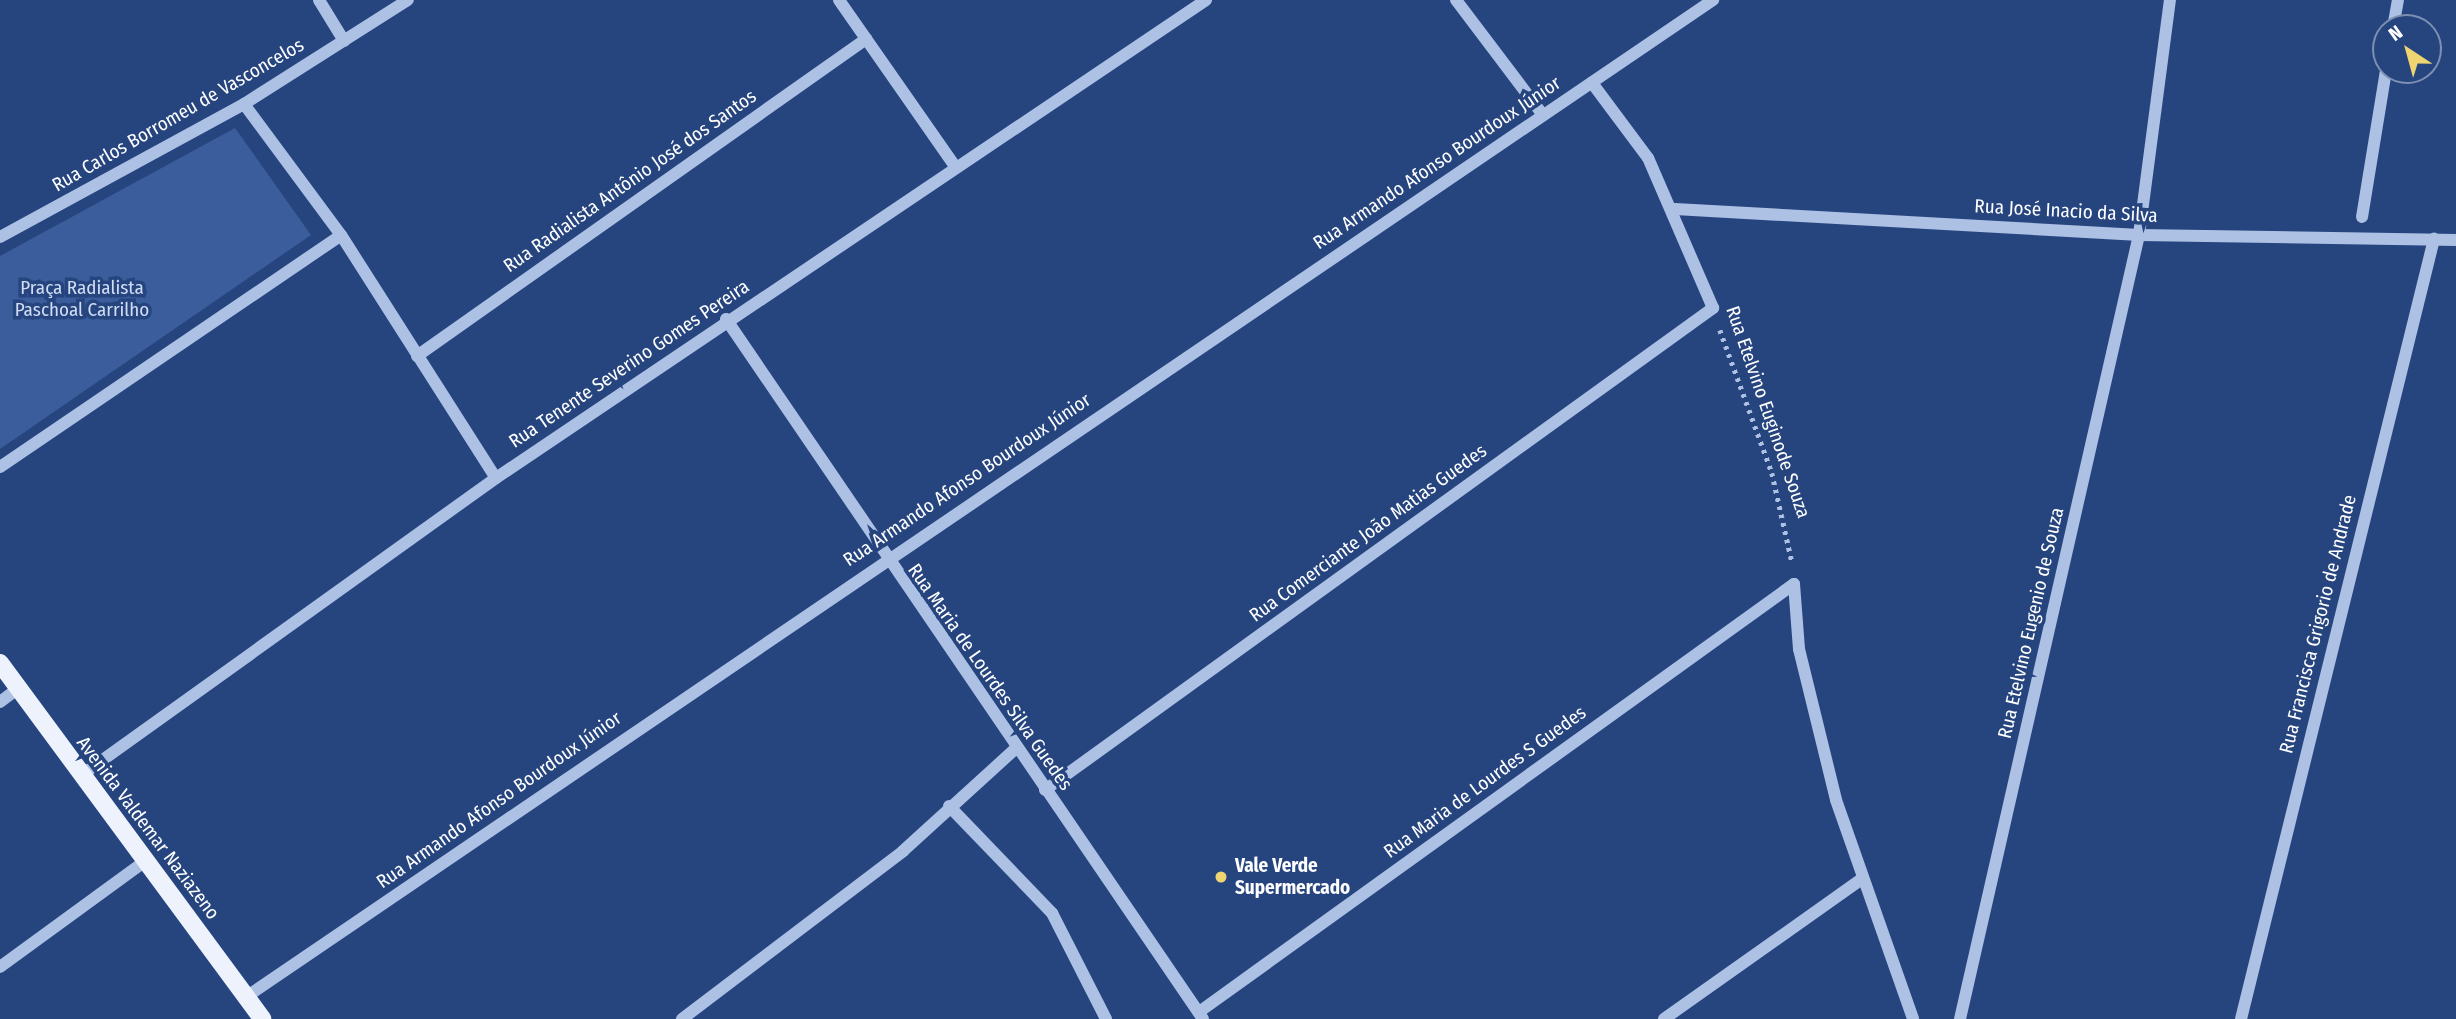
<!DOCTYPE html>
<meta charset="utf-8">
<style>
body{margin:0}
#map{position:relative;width:2456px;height:1019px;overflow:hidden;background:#26457f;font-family:"Fira Sans Condensed",sans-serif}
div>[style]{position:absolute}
.green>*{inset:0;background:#3b5d9c}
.path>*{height:4.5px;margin-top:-2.25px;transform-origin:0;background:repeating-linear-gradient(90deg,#adc1e5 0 3.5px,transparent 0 8.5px)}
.minor>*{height:12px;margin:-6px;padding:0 6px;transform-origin:6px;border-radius:6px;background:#adc1e5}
.major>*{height:18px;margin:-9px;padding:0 9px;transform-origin:9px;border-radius:9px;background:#edf2fd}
.dots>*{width:19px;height:19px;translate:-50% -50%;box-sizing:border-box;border:4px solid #26457f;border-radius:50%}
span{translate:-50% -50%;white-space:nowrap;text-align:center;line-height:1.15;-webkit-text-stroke:7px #26457f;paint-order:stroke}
.street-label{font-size:19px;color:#fff}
.park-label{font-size:19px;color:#d0ddf4}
.poi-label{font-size:19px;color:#fff;font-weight:700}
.left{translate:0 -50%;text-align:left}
.north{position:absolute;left:2372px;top:14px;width:70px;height:70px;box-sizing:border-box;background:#26457f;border:2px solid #7d8fb2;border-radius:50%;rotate:324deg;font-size:19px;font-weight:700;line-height:28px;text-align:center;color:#fff}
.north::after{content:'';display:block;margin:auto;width:24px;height:32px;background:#eed572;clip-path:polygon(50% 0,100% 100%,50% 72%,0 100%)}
</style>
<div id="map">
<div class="green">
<i style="clip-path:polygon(235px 128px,311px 235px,0 449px,0 256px)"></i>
</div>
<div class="path">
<i style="left:1720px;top:330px;width:152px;rotate:70deg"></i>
<i style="left:1772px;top:473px;width:91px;rotate:77.3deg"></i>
</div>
<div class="minor">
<i style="left:319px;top:0;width:48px;rotate:58.6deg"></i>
<i style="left:839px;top:0;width:203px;rotate:55.1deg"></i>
<i style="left:1456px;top:0;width:144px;rotate:52.9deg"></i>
<i style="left:2393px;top:28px;width:28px;rotate:-80deg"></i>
<i style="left:244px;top:104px;width:163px;rotate:53.5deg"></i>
<i style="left:341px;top:235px;width:288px;rotate:57.5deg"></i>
<i style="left:1675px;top:209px;width:465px;rotate:3.2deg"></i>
<i style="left:2139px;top:235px;width:317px;rotate:0.9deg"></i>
<i style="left:2362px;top:217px;width:149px;rotate:-80.7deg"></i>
<i style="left:0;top:237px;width:278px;rotate:-28.6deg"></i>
<i style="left:244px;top:104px;width:194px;rotate:-32.4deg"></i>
<i style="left:726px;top:319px;width:847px;rotate:55.73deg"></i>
<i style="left:417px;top:356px;width:550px;rotate:-35.22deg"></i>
<i style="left:0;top:467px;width:412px;rotate:-34.2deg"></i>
<i style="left:1794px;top:584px;width:65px;rotate:85.6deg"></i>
<i style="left:1799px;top:649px;width:155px;rotate:76.2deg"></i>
<i style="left:1836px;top:800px;width:232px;rotate:70.6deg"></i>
<i style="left:0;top:702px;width:21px;rotate:-37deg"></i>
<i style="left:83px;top:774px;width:508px;rotate:-35.63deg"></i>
<i style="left:496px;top:478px;width:856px;rotate:-33.95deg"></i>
<i style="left:1045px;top:790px;width:824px;rotate:-35.81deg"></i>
<i style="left:1713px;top:308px;width:163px;rotate:-113.4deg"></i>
<i style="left:1648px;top:158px;width:94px;rotate:-126.7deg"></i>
<i style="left:949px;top:806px;width:149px;rotate:46.1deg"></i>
<i style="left:1052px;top:913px;width:119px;rotate:63deg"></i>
<i style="left:0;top:967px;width:183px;rotate:-36.1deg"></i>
<i style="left:246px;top:997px;width:1774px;rotate:-34.2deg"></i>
<i style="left:1199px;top:1012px;width:733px;rotate:-35.73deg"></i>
<i style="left:682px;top:1019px;width:278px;rotate:-37.2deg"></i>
<i style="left:903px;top:851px;width:153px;rotate:-42.3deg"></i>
<i style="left:1664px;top:1019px;width:244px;rotate:-35.3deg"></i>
<i style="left:1960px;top:1019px;width:804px;rotate:-77.14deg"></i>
<i style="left:2139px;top:235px;width:237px;rotate:-82.5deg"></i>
<i style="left:2241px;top:1019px;width:804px;rotate:-76.1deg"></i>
</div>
<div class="major">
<i style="left:0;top:663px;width:442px;rotate:53.6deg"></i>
</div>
<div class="dots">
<i style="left:1221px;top:877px;background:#eed572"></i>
</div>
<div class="street-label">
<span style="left:178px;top:115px;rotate:-30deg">Rua Carlos Borromeu de Vasconcelos</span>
<span style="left:1437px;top:163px;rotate:-34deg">Rua Armando Afonso Bourdoux Júnior</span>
<span style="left:630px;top:181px;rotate:-35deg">Rua Radialista Antônio José dos Santos</span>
<span style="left:2066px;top:211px;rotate:3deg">Rua José Inacio da Silva</span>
<span style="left:629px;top:364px;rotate:-34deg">Rua Tenente Severino Gomes Pereira</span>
<span style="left:1768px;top:412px;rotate:71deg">Rua Etelvino Euginode Souza</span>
<span style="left:967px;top:480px;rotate:-34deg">Rua Armando Afonso Bourdoux Júnior</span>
<span style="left:1368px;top:533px;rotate:-36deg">Rua Comerciante João Matias Guedes</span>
<span style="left:2031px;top:623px;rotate:-77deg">Rua Etelvino Eugenio de Souza</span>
<span style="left:2318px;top:624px;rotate:-76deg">Rua Francisca Grigorio de Andrade</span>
<span style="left:990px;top:677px;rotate:55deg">Rua Maria de Lourdes Silva Guedes</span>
<span style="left:1485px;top:782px;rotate:-36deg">Rua Maria de Lourdes S Guedes</span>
<span style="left:499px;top:800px;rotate:-35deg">Rua Armando Afonso Bourdoux Júnior</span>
<span style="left:148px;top:828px;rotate:53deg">Avenida Valdemar Naziazeno</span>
</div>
<div class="park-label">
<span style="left:82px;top:299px">Praça Radialista<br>Paschoal Carrilho</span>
</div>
<div class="poi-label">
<span class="left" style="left:1235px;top:877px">Vale Verde<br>Supermercado</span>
</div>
<div class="north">N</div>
</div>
